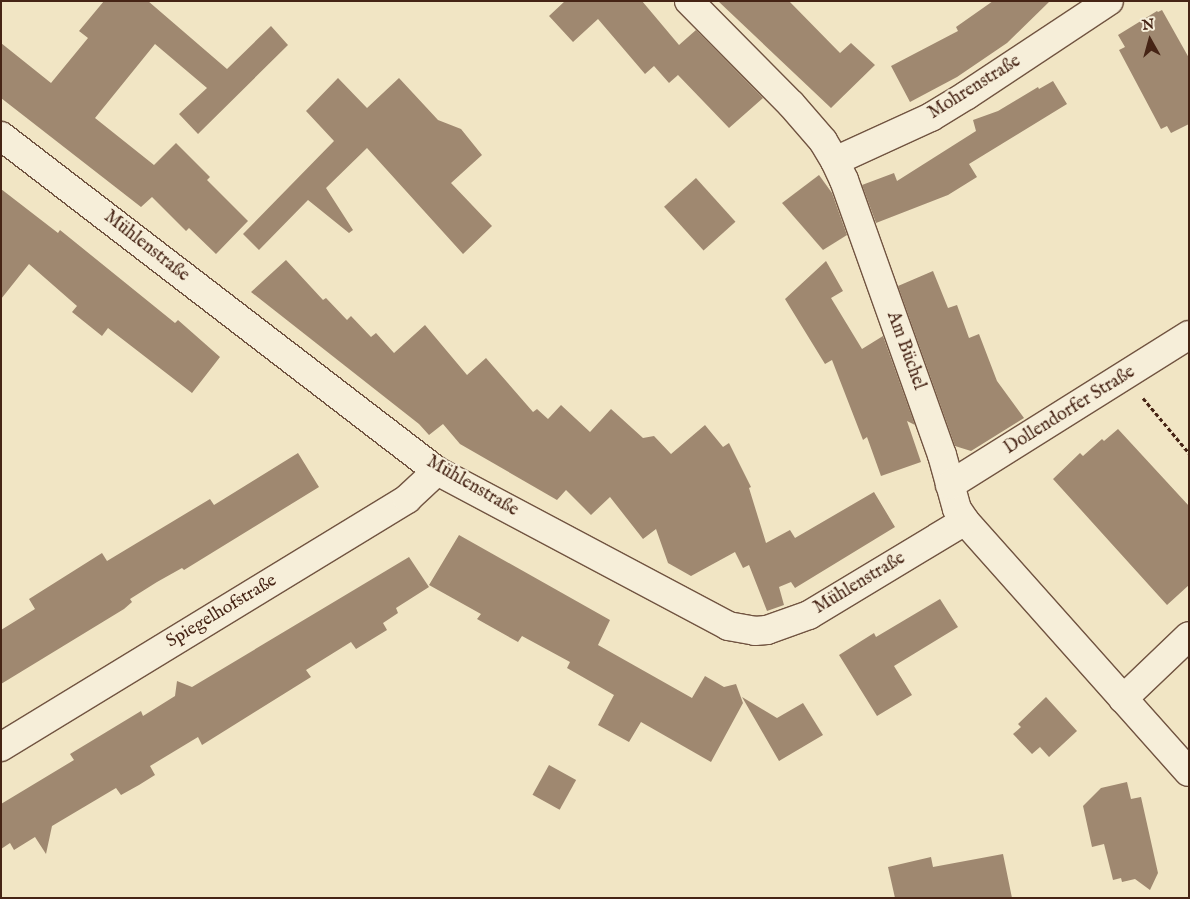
<!DOCTYPE html>
<meta charset="utf-8">
<style>
body{margin:0}
#map{position:relative;width:1190px;height:899px;overflow:hidden;background:#f1e5c4;font-family:"IM FELL English",serif}
div>[style]{position:absolute}
.building>*{inset:0;background:#9f8870;transform-origin:0 0}
.path>*{height:3px;margin-top:-1.5px;transform-origin:0;background:repeating-linear-gradient(90deg,#462415 0 4px,transparent 0 6.5px)}
.roads{filter:drop-shadow(1px 0 #715441) drop-shadow(-1px 0 #715441) drop-shadow(0 1px #715441) drop-shadow(0 -1px #715441)}
.street>*{height:28px;margin:-14px;padding:0 14px;transform-origin:14px;border-radius:14px;background:#f6eed9}
span{translate:-50% -50%;white-space:nowrap;text-align:center;line-height:1.15;-webkit-text-stroke:4.5px #f6eed9;paint-order:stroke}
.street-label{font-size:18px;color:#462415}
.frame{position:absolute;inset:0;border:2px solid #462415;pointer-events:none}
.north{position:absolute;left:1125px;top:15px;width:50px;height:50px;-webkit-text-stroke:4px #f6eed9;paint-order:stroke;rotate:353deg;font-size:14px;font-weight:700;line-height:20px;text-align:center;color:#462415}
.north::after{content:'';display:block;margin:auto;width:18px;height:22px;background:#462415;clip-path:polygon(50% 0,100% 100%,50% 72%,0 100%)}
</style>
<div id="map">
<div class="building">
<i style="clip-path:polygon(104px 1px,148px 1px,227px 69px,271px 26px,288px 45px,198px 134px,179px 114px,207px 88px,155px 44px,95px 118px,154px 165px,176px 143px,210px 177px,207px 180px,248px 221px,216px 254px,189px 228px,186px 231px,152px 197px,141px 207px,1px 98px,1px 43px,51px 83px,88px 38px,79px 31px)"></i>
<i style="clip-path:polygon(565px 1px,642px 1px,679px 45px,696px 30px,763px 98px,729px 128px,678px 75px,669px 83px,654px 66px,645px 74px,598px 19px,573px 42px,549px 16px)"></i>
<i style="clip-path:polygon(718px 1px,789px 1px,840px 53px,851px 43px,875px 65px,831px 108px)"></i>
<i style="clip-path:polygon(993px 1px,1050px 1px,1007px 43px,957px 77px,910px 102px,891px 66px,958px 31px,956px 27px)"></i>
<i style="clip-path:polygon(1162px 10px,1189px 58px,1189px 124px,1171px 133px,1167px 126px,1161px 129px,1119px 50px,1125px 47px,1118px 35px,1157px 11px,1158px 12px)"></i>
<i style="clip-path:polygon(338px 78px,367px 108px,399px 78px,438px 120px,461px 129px,482px 155px,451px 183px,492px 226px,463px 254px,367px 148px,326px 188px,353px 230px,349px 233px,308px 200px,259px 250px,243px 234px,334px 141px,306px 111px)"></i>
<i style="clip-path:polygon(1053px 81px,1067px 104px,969px 164px,977px 177px,948px 195px,876px 223px,862px 185px,894px 173px,897px 181px,976px 131px,973px 120px,998px 111px,1038px 87px,1039px 89px)"></i>
<i style="clip-path:polygon(819px 175px,832px 193px,847px 235px,823px 250px,782px 203px)"></i>
<i style="left:696px;top:178px;width:59px;height:43px;rotate:48deg"></i>
<i style="clip-path:polygon(1px 189px,58px 233px,60px 230px,175px 323px,178px 320px,220px 357px,192px 393px,108px 328px,102px 336px,72px 312px,77px 306px,29px 264px,1px 299px)"></i>
<i style="clip-path:polygon(286px 260px,323px 300px,326px 298px,347px 320px,351px 316px,371px 337px,376px 333px,394px 353px,425px 325px,467px 375px,486px 358px,533px 412px,537px 409px,548px 419px,561px 405px,590px 432px,611px 409px,643px 438px,654px 436px,671px 454px,705px 425px,723px 447px,729px 443px,751px 487px,749px 488px,766px 543px,790px 530px,795px 538px,874px 492px,895px 527px,795px 588px,791px 582px,779px 587px,784px 605px,767px 611px,749px 565px,743px 568px,735px 552px,691px 576px,668px 563px,656px 529px,643px 539px,610px 497px,591px 515px,566px 490px,557px 500px,460px 444px,443px 424px,429px 435px,419px 424px,251px 292px)"></i>
<i style="clip-path:polygon(826px 261px,843px 291px,831px 298px,862px 349px,883px 336px,915px 425px,907px 421px,921px 462px,881px 476px,867px 437px,863px 440px,832px 360px,825px 364px,785px 299px)"></i>
<i style="clip-path:polygon(933px 271px,948px 308px,957px 305px,969px 338px,979px 334px,997px 381px,1024px 418px,971px 451px,955px 446px,898px 286px)"></i>
<i style="clip-path:polygon(1118px 429px,1189px 506px,1189px 585px,1167px 605px,1053px 479px,1080px 453px,1083px 456px,1102px 439px,1104px 441px)"></i>
<i style="clip-path:polygon(298px 453px,319px 487px,184px 570px,182px 568px,157px 582px,130px 599px,132px 602px,124px 609px,1px 684px,1px 630px,35px 609px,29px 599px,102px 553px,107px 561px,210px 499px,214px 505px)"></i>
<i style="clip-path:polygon(459px 535px,610px 620px,598px 645px,692px 698px,705px 676px,724px 687px,736px 684px,743px 703px,711px 762px,641px 722px,629px 742px,598px 725px,614px 695px,567px 668px,570px 662px,522px 636px,518px 642px,477px 619px,481px 614px,429px 585px)"></i>
<i style="clip-path:polygon(409px 557px,429px 587px,396px 608px,398px 613px,383px 623px,387px 630px,356px 649px,351px 642px,306px 670px,311px 677px,202px 745px,198px 737px,150px 766px,155px 775px,139px 785px,121px 795px,116px 788px,52px 826px,46px 854px,35px 837px,14px 850px,10px 843px,1px 849px,1px 804px,74px 760px,70px 754px,141px 711px,143px 716px,175px 696px,177px 681px,192px 687px)"></i>
<i style="clip-path:polygon(940px 599px,958px 627px,894px 666px,912px 695px,877px 716px,839px 655px,874px 633px,876px 637px)"></i>
<i style="clip-path:polygon(742px 697px,777px 718px,803px 703px,823px 735px,779px 761px)"></i>
<i style="clip-path:polygon(1046px 697px,1077px 731px,1049px 757px,1040px 747px,1032px 754px,1013px 734px,1021px 727px,1018px 724px)"></i>
<i style="left:549px;top:765px;width:31px;height:34px;rotate:29deg"></i>
<i style="clip-path:polygon(1127px 782px,1131px 799px,1141px 797px,1158px 873px,1150px 890px,1135px 879px,1122px 882px,1121px 878px,1113px 880px,1104px 844px,1092px 847px,1083px 806px,1101px 788px)"></i>
<i style="clip-path:polygon(1003px 854px,1012px 898px,895px 898px,888px 867px,931px 857px,933px 867px)"></i>
</div>
<div class="path">
<i style="left:1143px;top:398px;width:72px;rotate:50.1deg"></i>
</div>
<div class="roads">
<div class="street">
<i style="left:689px;top:1px;width:145px;rotate:45.3deg"></i>
<i style="left:791px;top:104px;width:49px;rotate:49.1deg"></i>
<i style="left:823px;top:141px;width:23px;rotate:59deg"></i>
<i style="left:835px;top:161px;width:21px;rotate:65deg"></i>
<i style="left:844px;top:180px;width:292px;rotate:70.4deg"></i>
<i style="left:942px;top:455px;width:56px;rotate:74.5deg"></i>
<i style="left:957px;top:509px;width:14px;rotate:56deg"></i>
<i style="left:965px;top:521px;width:336px;rotate:48.3deg"></i>
<i style="left:1px;top:136px;width:550px;rotate:37.54deg"></i>
<i style="left:437px;top:471px;width:330px;rotate:28deg"></i>
<i style="left:728px;top:626px;width:27px;rotate:10deg"></i>
<i style="left:755px;top:631px;width:12px;rotate:-5deg"></i>
<i style="left:767px;top:630px;width:45px;rotate:-19.7deg"></i>
<i style="left:809px;top:615px;width:182px;rotate:-31.1deg"></i>
<i style="left:835px;top:161px;width:106px;rotate:-24.6deg"></i>
<i style="left:931px;top:117px;width:42px;rotate:-31.4deg"></i>
<i style="left:967px;top:95px;width:170px;rotate:-33.5deg"></i>
<i style="left:950px;top:485px;width:282px;rotate:-32.1deg"></i>
<i style="left:1123px;top:699px;width:91px;rotate:-43.7deg"></i>
<i style="left:1px;top:747px;width:476px;rotate:-31.4deg"></i>
<i style="left:407px;top:499px;width:41px;rotate:-43deg"></i>
</div>
</div>
<div class="street-label">
<span style="left:975px;top:88px;rotate:-32deg">Mohrenstraße</span>
<span style="left:146px;top:247px;rotate:38deg">Mühlenstraße</span>
<span style="left:905px;top:351px;rotate:70deg">Am Büchel</span>
<span style="left:1070px;top:411px;rotate:-32deg">Dollendorfer Straße</span>
<span style="left:472px;top:487px;rotate:30deg">Mühlenstraße</span>
<span style="left:860px;top:584px;rotate:-31deg">Mühlenstraße</span>
<span style="left:222px;top:612px;rotate:-31deg">Spiegelhofstraße</span>
</div>
<div class="frame"></div>
<div class="north">N</div>
</div>
